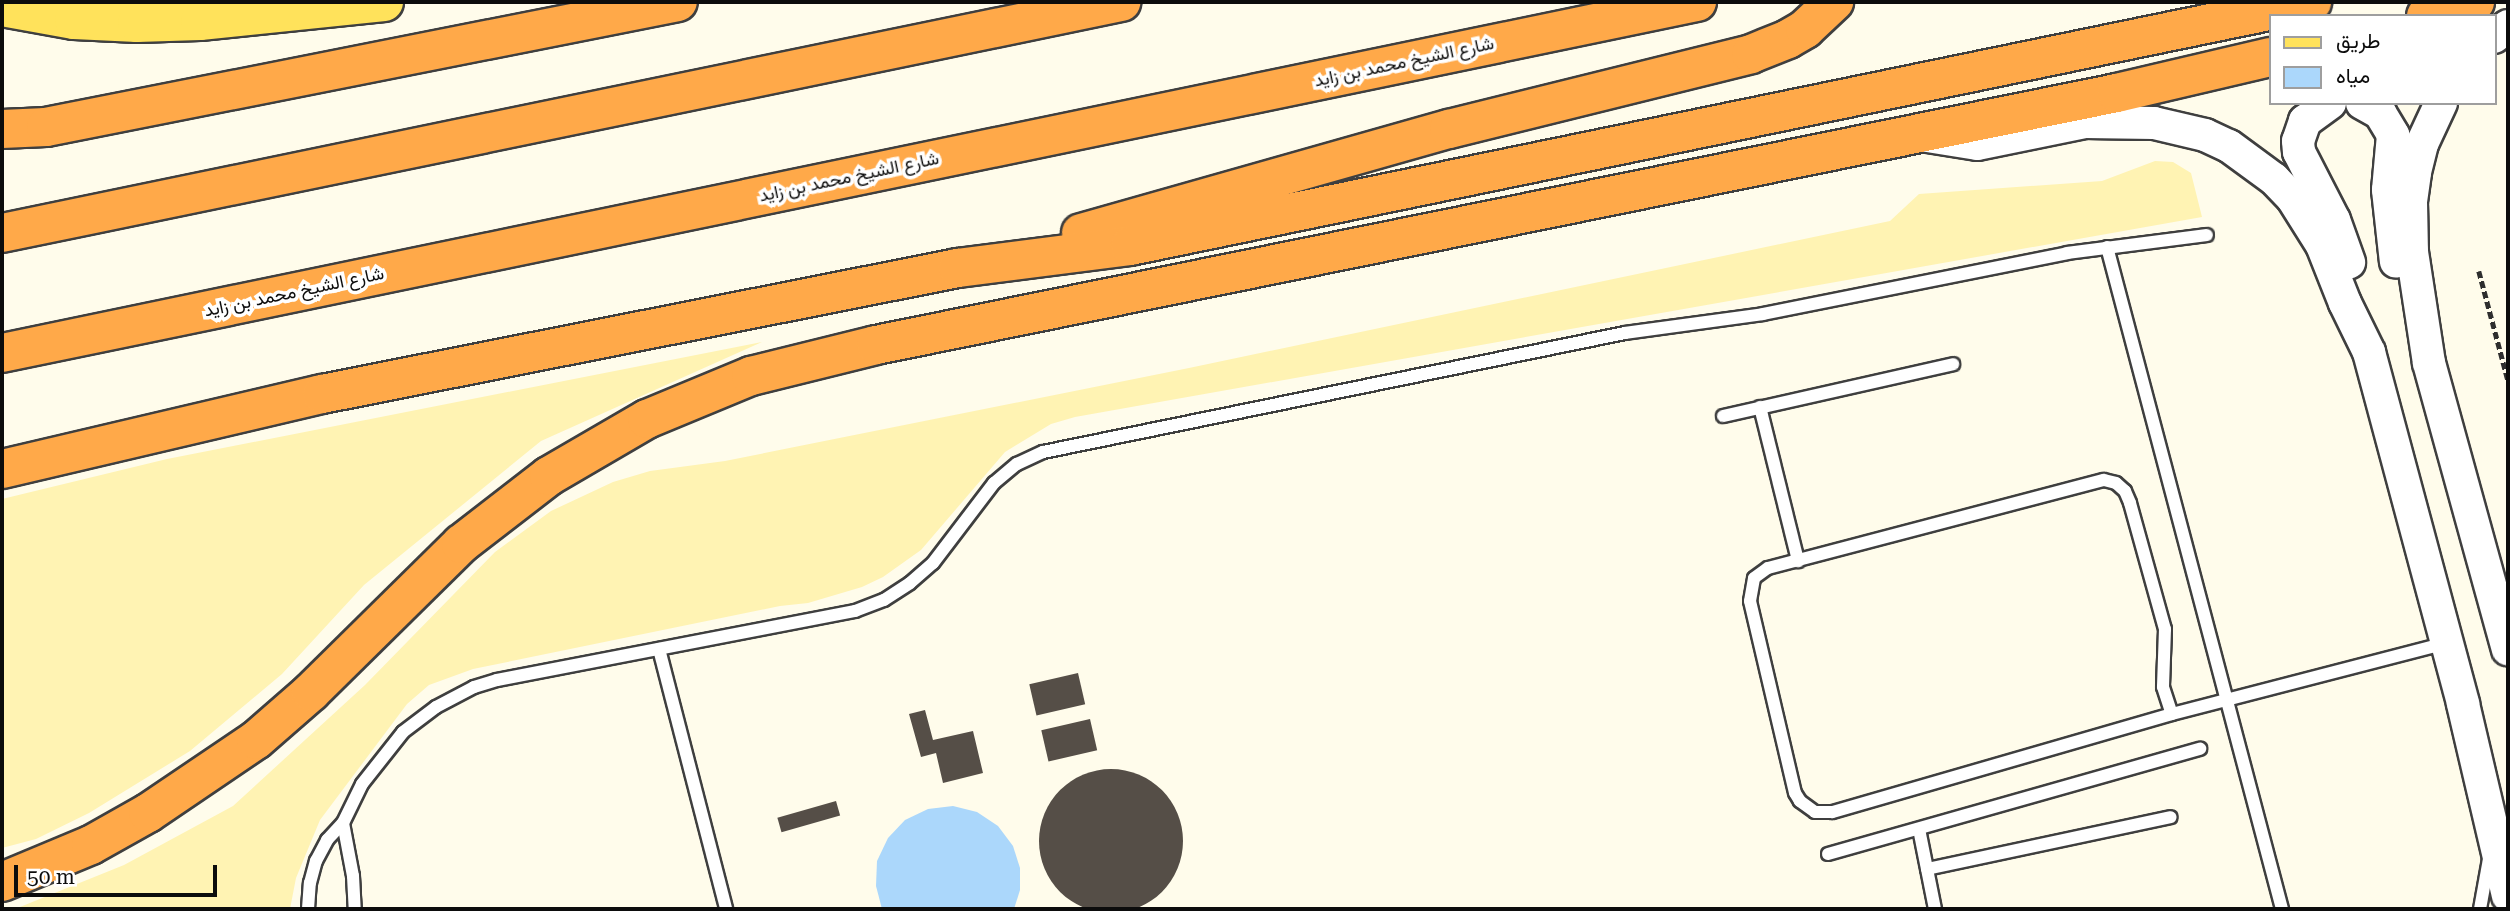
<!DOCTYPE html>
<meta charset="utf-8">
<style>
body{margin:0}
#map{position:relative;width:2510px;height:911px;overflow:hidden;background:#fffceb;font-family:"Roboto Serif",Vazirmatn,serif}
div>[style]{position:absolute}
.sand>*{inset:0;background:#fff3b3}
.water>*{inset:0;background:#abd7fb}
.building>*{inset:0;background:#554e47;transform-origin:0 0}
.round{border-radius:50%}
.path>*{height:4.5px;margin-top:-2.25px;transform-origin:0;background:repeating-linear-gradient(90deg,#2e2e2e 0 7px,transparent 0 10.5px)}
.roads{filter:drop-shadow(2px 0 #3f3f3f) drop-shadow(-2px 0 #3f3f3f) drop-shadow(0 2px #3f3f3f) drop-shadow(0 -2px #3f3f3f)}
.service>*{height:12px;margin:-6px;padding:0 6px;transform-origin:6px;border-radius:6px;background:#fff}
.tertiary>*{height:32px;margin:-16px;padding:0 16px;transform-origin:16px;border-radius:16px;background:#fff}
.primary>*{height:38px;margin:-19px;padding:0 19px;transform-origin:19px;border-radius:19px;background:#ffe25b}
.motorway>*{height:38px;margin:-19px;padding:0 19px;transform-origin:19px;border-radius:19px;background:#ffa949}
span{translate:-50% -50%;white-space:nowrap;text-align:center;line-height:1.15;-webkit-text-stroke:7px #fff;paint-order:stroke}
.street-label{font-size:18px;color:#0c0c0c}
.frame{position:absolute;inset:0;border:4px solid #0c0c0c;pointer-events:none}
.legend{position:absolute;left:2269px;top:14px;width:228px;height:91px;box-sizing:border-box;background:#fff;border:2px solid #9e9e9e;margin:0;padding:9px 12px;list-style:none;font-size:21px;color:#0c0c0c}
.legend li{display:flex;align-items:center;gap:14px;height:35px}
.legend b{width:35px;border:2px solid #9e9e9e}
.scale{position:absolute;left:14px;top:865px;width:203px;height:32px;box-sizing:border-box;border:4px solid #0c0c0c;border-top:0;padding-left:9px;font-size:21px;line-height:24px;white-space:nowrap;color:#0c0c0c;-webkit-text-stroke:5px #fff;paint-order:stroke}
</style>
<div id="map">
<div class="sand">
<i style="clip-path:polygon(2155px 161px,2173px 162px,2191px 173px,2202px 217px,1075px 417px,1051px 424px,1005px 452px,921px 550px,883px 577px,862px 587px,808px 603px,780px 606px,473px 669px,429px 685px,407px 704px,320px 820px,296px 878px,290px 909px,15px 909px,124px 865px,233px 806px,365px 685px,495px 552px,551px 511px,613px 482px,650px 471px,725px 461px,1189px 368px,1890px 221px,1919px 194px,2102px 181px)"></i>
<i style="clip-path:polygon(762px 342px,541px 441px,364px 585px,282px 674px,190px 751px,89px 813px,36px 839px,2px 848px,2px 499px,167px 459px)"></i>
</div>
<div class="water">
<i style="clip-path:polygon(953px 806px,977px 812px,998px 826px,1013px 846px,1020px 868px,1020px 890px,1014px 909px,882px 909px,876px 886px,877px 861px,888px 838px,905px 820px,928px 809px)"></i>
</div>
<div class="building">
<i style="left:1078px;top:673px;width:32px;height:50px;rotate:77deg"></i>
<i style="clip-path:polygon(925px 710px,933px 740px,973px 731px,983px 773px,943px 783px,936px 753px,921px 757px,909px 714px)"></i>
<i style="left:1090px;top:719px;width:32px;height:50px;rotate:77deg"></i>
<i class="round" style="left:1039px;top:769px;width:144px;height:144px"></i>
<i style="left:836px;top:801px;width:15px;height:61px;rotate:74deg"></i>
</div>
<div class="path">
<i style="left:2479px;top:271px;width:113px;rotate:75.1deg"></i>
</div>
<div class="roads">
<div class="service">
<i style="left:2107px;top:247px;width:685px;rotate:75.19deg"></i>
<i style="left:1760px;top:407px;width:159px;rotate:76.1deg"></i>
<i style="left:1723px;top:416px;width:236px;rotate:-12.7deg"></i>
<i style="left:2104px;top:480px;width:12px;rotate:14deg"></i>
<i style="left:2116px;top:483px;width:12px;rotate:42deg"></i>
<i style="left:2125px;top:491px;width:13px;rotate:67deg"></i>
<i style="left:2130px;top:503px;width:131px;rotate:74.5deg"></i>
<i style="left:2165px;top:629px;width:58px;rotate:92deg"></i>
<i style="left:2163px;top:687px;width:28px;rotate:72deg"></i>
<i style="left:2172px;top:714px;width:354px;rotate:163.9deg"></i>
<i style="left:1832px;top:812px;width:17px;rotate:180deg"></i>
<i style="left:1815px;top:812px;width:19px;rotate:-144deg"></i>
<i style="left:1800px;top:801px;width:9px;rotate:-122deg"></i>
<i style="left:1795px;top:793px;width:197px;rotate:-103.2deg"></i>
<i style="left:1750px;top:601px;width:23px;rotate:-80deg"></i>
<i style="left:1754px;top:578px;width:17px;rotate:-36deg"></i>
<i style="left:1768px;top:568px;width:347px;rotate:-14.7deg"></i>
<i style="left:659px;top:649px;width:268px;rotate:75.5deg"></i>
<i style="left:2172px;top:714px;width:283px;rotate:-14.5deg"></i>
<i style="left:343px;top:823px;width:54px;rotate:79.3deg"></i>
<i style="left:353px;top:876px;width:33px;rotate:87deg"></i>
<i style="left:1919px;top:829px;width:82px;rotate:78.7deg"></i>
<i style="left:1828px;top:854px;width:387px;rotate:-15.8deg"></i>
<i style="left:1927px;top:869px;width:249px;rotate:-12deg"></i>
<i style="left:308px;top:909px;width:26px;rotate:-86deg"></i>
<i style="left:310px;top:883px;width:23px;rotate:-75deg"></i>
<i style="left:316px;top:861px;width:24px;rotate:-62deg"></i>
<i style="left:327px;top:840px;width:23px;rotate:-47deg"></i>
<i style="left:343px;top:823px;width:43px;rotate:-64deg"></i>
<i style="left:362px;top:784px;width:66px;rotate:-51.7deg"></i>
<i style="left:403px;top:732px;width:41px;rotate:-37.1deg"></i>
<i style="left:436px;top:707px;width:43px;rotate:-27.8deg"></i>
<i style="left:474px;top:687px;width:24px;rotate:-17deg"></i>
<i style="left:497px;top:680px;width:365px;rotate:-10.9deg"></i>
<i style="left:855px;top:611px;width:31px;rotate:-21deg"></i>
<i style="left:884px;top:600px;width:31px;rotate:-33deg"></i>
<i style="left:910px;top:583px;width:30px;rotate:-41deg"></i>
<i style="left:933px;top:563px;width:101px;rotate:-52.7deg"></i>
<i style="left:994px;top:483px;width:30px;rotate:-40deg"></i>
<i style="left:1017px;top:464px;width:29px;rotate:-25deg"></i>
<i style="left:1043px;top:452px;width:594px;rotate:-11.56deg"></i>
<i style="left:1625px;top:333px;width:139px;rotate:-7.8deg"></i>
<i style="left:1763px;top:314px;width:310px;rotate:-11.3deg"></i>
<i style="left:2067px;top:253px;width:141px;rotate:-7.3deg"></i>
<i style="left:2480px;top:909px;width:51px;rotate:-79.8deg"></i>
</div>
<div class="tertiary">
<i style="left:2494px;top:37px;width:18px;rotate:-38deg"></i>
<i style="left:2330px;top:103px;width:31px;rotate:144deg"></i>
<i style="left:2305px;top:121px;width:21px;rotate:109deg"></i>
<i style="left:2298px;top:141px;width:11px;rotate:85deg"></i>
<i style="left:2299px;top:152px;width:76px;rotate:62.8deg"></i>
<i style="left:2334px;top:220px;width:45px;rotate:70.3deg"></i>
<i style="left:2362px;top:103px;width:21px;rotate:29deg"></i>
<i style="left:2380px;top:113px;width:26px;rotate:59deg"></i>
<i style="left:2393px;top:135px;width:55px;rotate:95.2deg"></i>
<i style="left:2388px;top:190px;width:72px;rotate:83.7deg"></i>
<i style="left:2441px;top:103px;width:45px;rotate:114.9deg"></i>
<i style="left:2422px;top:144px;width:30px;rotate:104deg"></i>
<i style="left:2415px;top:173px;width:29px;rotate:98deg"></i>
<i style="left:2411px;top:202px;width:50px;rotate:88.9deg"></i>
<i style="left:2412px;top:252px;width:112px;rotate:81.3deg"></i>
<i style="left:2429px;top:363px;width:297px;rotate:74.6deg"></i>
<i style="left:1921px;top:135px;width:57px;rotate:9.1deg"></i>
<i style="left:1977px;top:144px;width:110px;rotate:-11.5deg"></i>
<i style="left:2085px;top:122px;width:69px;rotate:0.8deg"></i>
<i style="left:2154px;top:123px;width:52px;rotate:13.2deg"></i>
<i style="left:2205px;top:135px;width:26px;rotate:25deg"></i>
<i style="left:2229px;top:146px;width:56px;rotate:36.3deg"></i>
<i style="left:2274px;top:179px;width:28px;rotate:46deg"></i>
<i style="left:2293px;top:199px;width:54px;rotate:57.8deg"></i>
<i style="left:2322px;top:245px;width:62px;rotate:68.4deg"></i>
<i style="left:2345px;top:303px;width:55px;rotate:63.9deg"></i>
<i style="left:2369px;top:352px;width:364px;rotate:75deg"></i>
<i style="left:2463px;top:704px;width:197px;rotate:76.8deg"></i>
</div>
<div class="primary">
<i style="left:2px;top:7px;width:73px;rotate:10.2deg"></i>
<i style="left:74px;top:20px;width:63px;rotate:2.7deg"></i>
<i style="left:137px;top:23px;width:63px;rotate:-1.8deg"></i>
<i style="left:200px;top:21px;width:185px;rotate:-5.9deg"></i>
</div>
<div class="motorway">
<i style="left:2426px;top:16px;width:51px;rotate:-15.9deg"></i>
<i style="left:2px;top:129px;width:44px;rotate:-2.6deg"></i>
<i style="left:46px;top:127px;width:644px;rotate:-11.19deg"></i>
<i style="left:2px;top:233px;width:1143px;rotate:-11.66deg"></i>
<i style="left:1081px;top:233px;width:382px;rotate:-15.8deg"></i>
<i style="left:1449px;top:129px;width:311px;rotate:-13.9deg"></i>
<i style="left:1751px;top:54px;width:40px;rotate:-22deg"></i>
<i style="left:1788px;top:39px;width:20px;rotate:-30deg"></i>
<i style="left:1805px;top:29px;width:40px;rotate:-43deg"></i>
<i style="left:2px;top:353px;width:1731px;rotate:-11.7deg"></i>
<i style="left:2px;top:469px;width:329px;rotate:-13.2deg"></i>
<i style="left:322px;top:394px;width:648px;rotate:-11.21deg"></i>
<i style="left:958px;top:268px;width:173px;rotate:-7.3deg"></i>
<i style="left:1130px;top:246px;width:1207px;rotate:-11.66deg"></i>
<i style="left:2px;top:882px;width:96px;rotate:-22.6deg"></i>
<i style="left:91px;top:845px;width:65px;rotate:-29.3deg"></i>
<i style="left:148px;top:813px;width:130px;rotate:-34.1deg"></i>
<i style="left:256px;top:740px;width:73px;rotate:-41.1deg"></i>
<i style="left:311px;top:692px;width:211px;rotate:-44.6deg"></i>
<i style="left:461px;top:544px;width:111px;rotate:-37.7deg"></i>
<i style="left:549px;top:476px;width:113px;rotate:-30.2deg"></i>
<i style="left:647px;top:419px;width:113px;rotate:-22.5deg"></i>
<i style="left:751px;top:376px;width:129px;rotate:-13.9deg"></i>
<i style="left:876px;top:345px;width:1266px;rotate:-11.48deg"></i>
<i style="left:2117px;top:93px;width:157px;rotate:-13.2deg"></i>
</div>
</div>
<div class="street-label">
<span style="left:1404px;top:62px;rotate:-12deg">شارع الشيخ محمد بن زايد</span>
<span style="left:849px;top:177px;rotate:-12deg">شارع الشيخ محمد بن زايد</span>
<span style="left:294px;top:292px;rotate:-12deg">شارع الشيخ محمد بن زايد</span>
</div>
<div class="frame"></div>
<ul class="legend">
<li><b style="height:9px;background:#ffe25b"></b>طريق</li>
<li><b style="height:19px;background:#abd7fb"></b>مياه</li>
</ul>
<div class="scale">50 m</div>
</div>
